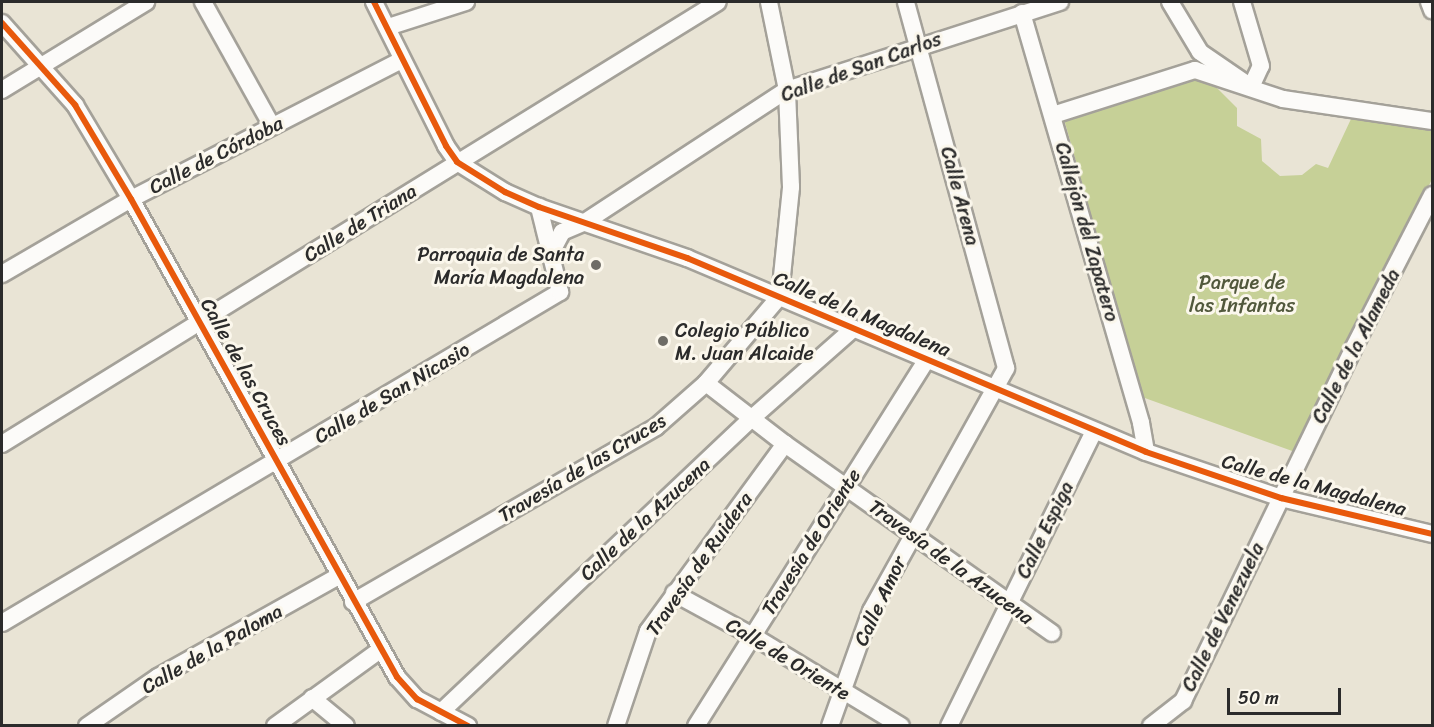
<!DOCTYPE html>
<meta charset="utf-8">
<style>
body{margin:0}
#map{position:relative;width:1434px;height:727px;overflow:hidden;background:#e9e4d5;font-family:Sriracha,sans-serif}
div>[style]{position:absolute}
.green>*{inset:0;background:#c6d097}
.roads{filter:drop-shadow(2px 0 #a4a199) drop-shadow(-2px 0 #a4a199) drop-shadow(0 2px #a4a199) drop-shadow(0 -2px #a4a199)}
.minor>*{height:16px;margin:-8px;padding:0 8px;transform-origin:8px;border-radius:8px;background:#fcfbf9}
.cycleway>*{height:6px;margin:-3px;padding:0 3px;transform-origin:3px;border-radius:3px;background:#e8590c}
.dots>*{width:16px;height:16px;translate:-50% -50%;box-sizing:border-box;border:3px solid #fbf7ec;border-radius:50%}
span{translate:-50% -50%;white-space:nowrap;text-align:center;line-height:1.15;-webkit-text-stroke:6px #fbf7ec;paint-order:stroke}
.street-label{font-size:20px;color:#2b2b2b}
.poi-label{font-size:20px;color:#2b2b2b}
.right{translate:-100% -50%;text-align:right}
.left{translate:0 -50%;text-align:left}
.park-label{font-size:20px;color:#51583c}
.frame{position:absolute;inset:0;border:3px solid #2b2b2b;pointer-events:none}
.scale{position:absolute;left:1227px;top:688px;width:114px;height:27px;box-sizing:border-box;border:3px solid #2b2b2b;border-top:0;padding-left:8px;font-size:18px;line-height:21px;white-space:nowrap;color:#2b2b2b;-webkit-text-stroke:4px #fbf7ec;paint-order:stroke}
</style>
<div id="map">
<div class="green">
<i style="clip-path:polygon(1205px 76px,1237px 108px,1237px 126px,1261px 139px,1262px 161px,1280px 176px,1302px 175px,1316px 164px,1328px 168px,1351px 119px,1432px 129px,1432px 179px,1353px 349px,1295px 452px,1142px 397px,1064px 119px)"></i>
</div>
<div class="roads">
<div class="minor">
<i style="left:203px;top:2px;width:142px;rotate:60.9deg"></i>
<i style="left:374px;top:2px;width:161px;rotate:63.4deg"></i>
<i style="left:446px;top:146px;width:19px;rotate:55deg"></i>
<i style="left:457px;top:162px;width:57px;rotate:32deg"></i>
<i style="left:505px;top:192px;width:37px;rotate:24deg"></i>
<i style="left:539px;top:207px;width:157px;rotate:19deg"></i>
<i style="left:687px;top:258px;width:498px;rotate:22.9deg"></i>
<i style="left:1146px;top:452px;width:143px;rotate:18.8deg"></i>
<i style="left:1281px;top:498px;width:155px;rotate:13.4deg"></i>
<i style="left:1170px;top:2px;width:58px;rotate:59deg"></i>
<i style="left:1200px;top:52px;width:62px;rotate:34.5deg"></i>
<i style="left:1251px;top:87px;width:23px;rotate:-65deg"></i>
<i style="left:1261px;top:66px;width:67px;rotate:-106.5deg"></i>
<i style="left:1429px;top:2px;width:9px;rotate:69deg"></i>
<i style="left:1022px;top:13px;width:427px;rotate:73.8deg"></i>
<i style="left:1141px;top:423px;width:29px;rotate:80deg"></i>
<i style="left:2px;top:23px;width:110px;rotate:48.3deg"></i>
<i style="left:75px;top:105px;width:109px;rotate:59.2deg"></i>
<i style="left:131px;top:199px;width:547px;rotate:60.9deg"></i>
<i style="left:397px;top:677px;width:30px;rotate:48deg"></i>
<i style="left:417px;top:699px;width:58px;rotate:27.9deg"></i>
<i style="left:388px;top:27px;width:82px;rotate:-17.8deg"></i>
<i style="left:2px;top:90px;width:169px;rotate:-31.4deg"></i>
<i style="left:1053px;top:115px;width:149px;rotate:-17.6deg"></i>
<i style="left:1195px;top:70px;width:93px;rotate:18.2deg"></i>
<i style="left:1283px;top:99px;width:151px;rotate:8.4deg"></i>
<i style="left:551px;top:253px;width:24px;rotate:-62deg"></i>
<i style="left:562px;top:232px;width:25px;rotate:-23deg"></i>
<i style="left:585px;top:222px;width:241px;rotate:-33.2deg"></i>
<i style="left:787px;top:90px;width:287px;rotate:-17.9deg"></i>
<i style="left:2px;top:274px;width:149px;rotate:-30.2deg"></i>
<i style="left:131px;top:199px;width:304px;rotate:-27.2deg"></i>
<i style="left:706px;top:383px;width:100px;rotate:37.7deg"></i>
<i style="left:785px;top:444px;width:327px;rotate:35.3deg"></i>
<i style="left:2px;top:444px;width:841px;rotate:-31.69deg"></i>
<i style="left:674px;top:593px;width:90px;rotate:28.6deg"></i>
<i style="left:753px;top:636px;width:173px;rotate:31.3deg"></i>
<i style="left:353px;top:602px;width:350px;rotate:-30deg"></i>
<i style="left:656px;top:427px;width:67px;rotate:-41.3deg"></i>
<i style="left:706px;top:383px;width:114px;rotate:-49.6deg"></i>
<i style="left:780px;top:296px;width:110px;rotate:-84.2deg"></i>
<i style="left:791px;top:187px;width:97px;rotate:-92.4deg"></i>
<i style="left:787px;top:90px;width:90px;rotate:-101.6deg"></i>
<i style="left:2px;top:623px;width:649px;rotate:-30.68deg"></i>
<i style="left:560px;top:292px;width:88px;rotate:-103.9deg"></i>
<i style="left:312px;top:698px;width:44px;rotate:39.5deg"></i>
<i style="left:441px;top:712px;width:428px;rotate:-43.4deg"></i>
<i style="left:752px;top:418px;width:135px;rotate:-41.4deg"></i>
<i style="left:87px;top:726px;width:86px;rotate:-34.6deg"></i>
<i style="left:158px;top:677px;width:207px;rotate:-29.2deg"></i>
<i style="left:275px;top:726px;width:130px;rotate:-35.9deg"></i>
<i style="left:616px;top:726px;width:100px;rotate:-71.4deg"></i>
<i style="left:648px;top:631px;width:232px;rotate:-53.8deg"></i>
<i style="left:696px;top:726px;width:434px;rotate:-57.8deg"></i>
<i style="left:830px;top:726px;width:122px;rotate:-70.4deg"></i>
<i style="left:871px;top:611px;width:278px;rotate:-60.9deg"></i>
<i style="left:1006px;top:368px;width:379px;rotate:-105.3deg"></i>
<i style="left:949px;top:726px;width:329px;rotate:-63.8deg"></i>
<i style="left:1151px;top:726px;width:41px;rotate:-38deg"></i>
<i style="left:1183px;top:701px;width:391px;rotate:-64.2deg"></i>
<i style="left:1353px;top:349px;width:173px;rotate:-62.8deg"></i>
</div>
</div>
<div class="cycleway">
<i style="left:374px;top:2px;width:161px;rotate:63.4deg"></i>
<i style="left:446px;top:146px;width:19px;rotate:55deg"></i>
<i style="left:457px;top:162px;width:57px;rotate:32deg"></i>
<i style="left:505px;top:192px;width:37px;rotate:24deg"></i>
<i style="left:539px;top:207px;width:157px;rotate:19deg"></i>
<i style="left:687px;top:258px;width:498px;rotate:22.9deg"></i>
<i style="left:1146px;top:452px;width:143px;rotate:18.8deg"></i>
<i style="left:1281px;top:498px;width:155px;rotate:13.4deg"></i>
<i style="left:2px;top:23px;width:110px;rotate:48.3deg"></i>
<i style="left:75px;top:105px;width:109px;rotate:59.2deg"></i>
<i style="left:131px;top:199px;width:547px;rotate:60.9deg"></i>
<i style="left:397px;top:677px;width:30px;rotate:48deg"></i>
<i style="left:417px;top:699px;width:58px;rotate:27.9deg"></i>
</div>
<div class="dots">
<i style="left:596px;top:265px;background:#6e6c66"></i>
<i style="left:663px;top:341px;background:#6e6c66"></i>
</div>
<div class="street-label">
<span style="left:861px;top:67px;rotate:-20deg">Calle de San Carlos</span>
<span style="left:216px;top:155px;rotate:-27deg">Calle de Córdoba</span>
<span style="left:960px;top:196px;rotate:75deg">Calle Arena</span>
<span style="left:360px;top:223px;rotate:-32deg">Calle de Triana</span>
<span style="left:1087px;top:232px;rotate:74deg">Callejón del Zapatero</span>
<span style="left:862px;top:314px;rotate:23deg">Calle de la Magdalena</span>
<span style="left:1356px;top:346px;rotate:-63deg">Calle de la Alameda</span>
<span style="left:246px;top:372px;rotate:61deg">Calle de las Cruces</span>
<span style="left:392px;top:393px;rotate:-31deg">Calle de San Nicasio</span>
<span style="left:582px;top:468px;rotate:-31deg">Travesía de las Cruces</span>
<span style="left:1314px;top:485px;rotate:15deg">Calle de la Magdalena</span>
<span style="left:645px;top:519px;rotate:-43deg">Calle de la Azucena</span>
<span style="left:1045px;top:530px;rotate:-64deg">Calle Espiga</span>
<span style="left:811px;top:542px;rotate:-58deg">Travesía de Oriente</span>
<span style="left:951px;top:562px;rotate:36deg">Travesía de la Azucena</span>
<span style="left:699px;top:564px;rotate:-55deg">Travesía de Ruidera</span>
<span style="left:880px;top:601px;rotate:-65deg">Calle Amor</span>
<span style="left:1223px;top:617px;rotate:-64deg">Calle de Venezuela</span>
<span style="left:212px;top:649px;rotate:-30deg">Calle de la Paloma</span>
<span style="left:788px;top:659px;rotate:31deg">Calle de Oriente</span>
</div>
<div class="poi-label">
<span class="right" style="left:584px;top:266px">Parroquia de Santa<br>María Magdalena</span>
<span class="left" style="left:675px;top:342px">Colegio Público<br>M. Juan Alcaide</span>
</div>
<div class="park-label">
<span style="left:1242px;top:294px">Parque de<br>las Infantas</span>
</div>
<div class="frame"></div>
<div class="scale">50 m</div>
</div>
